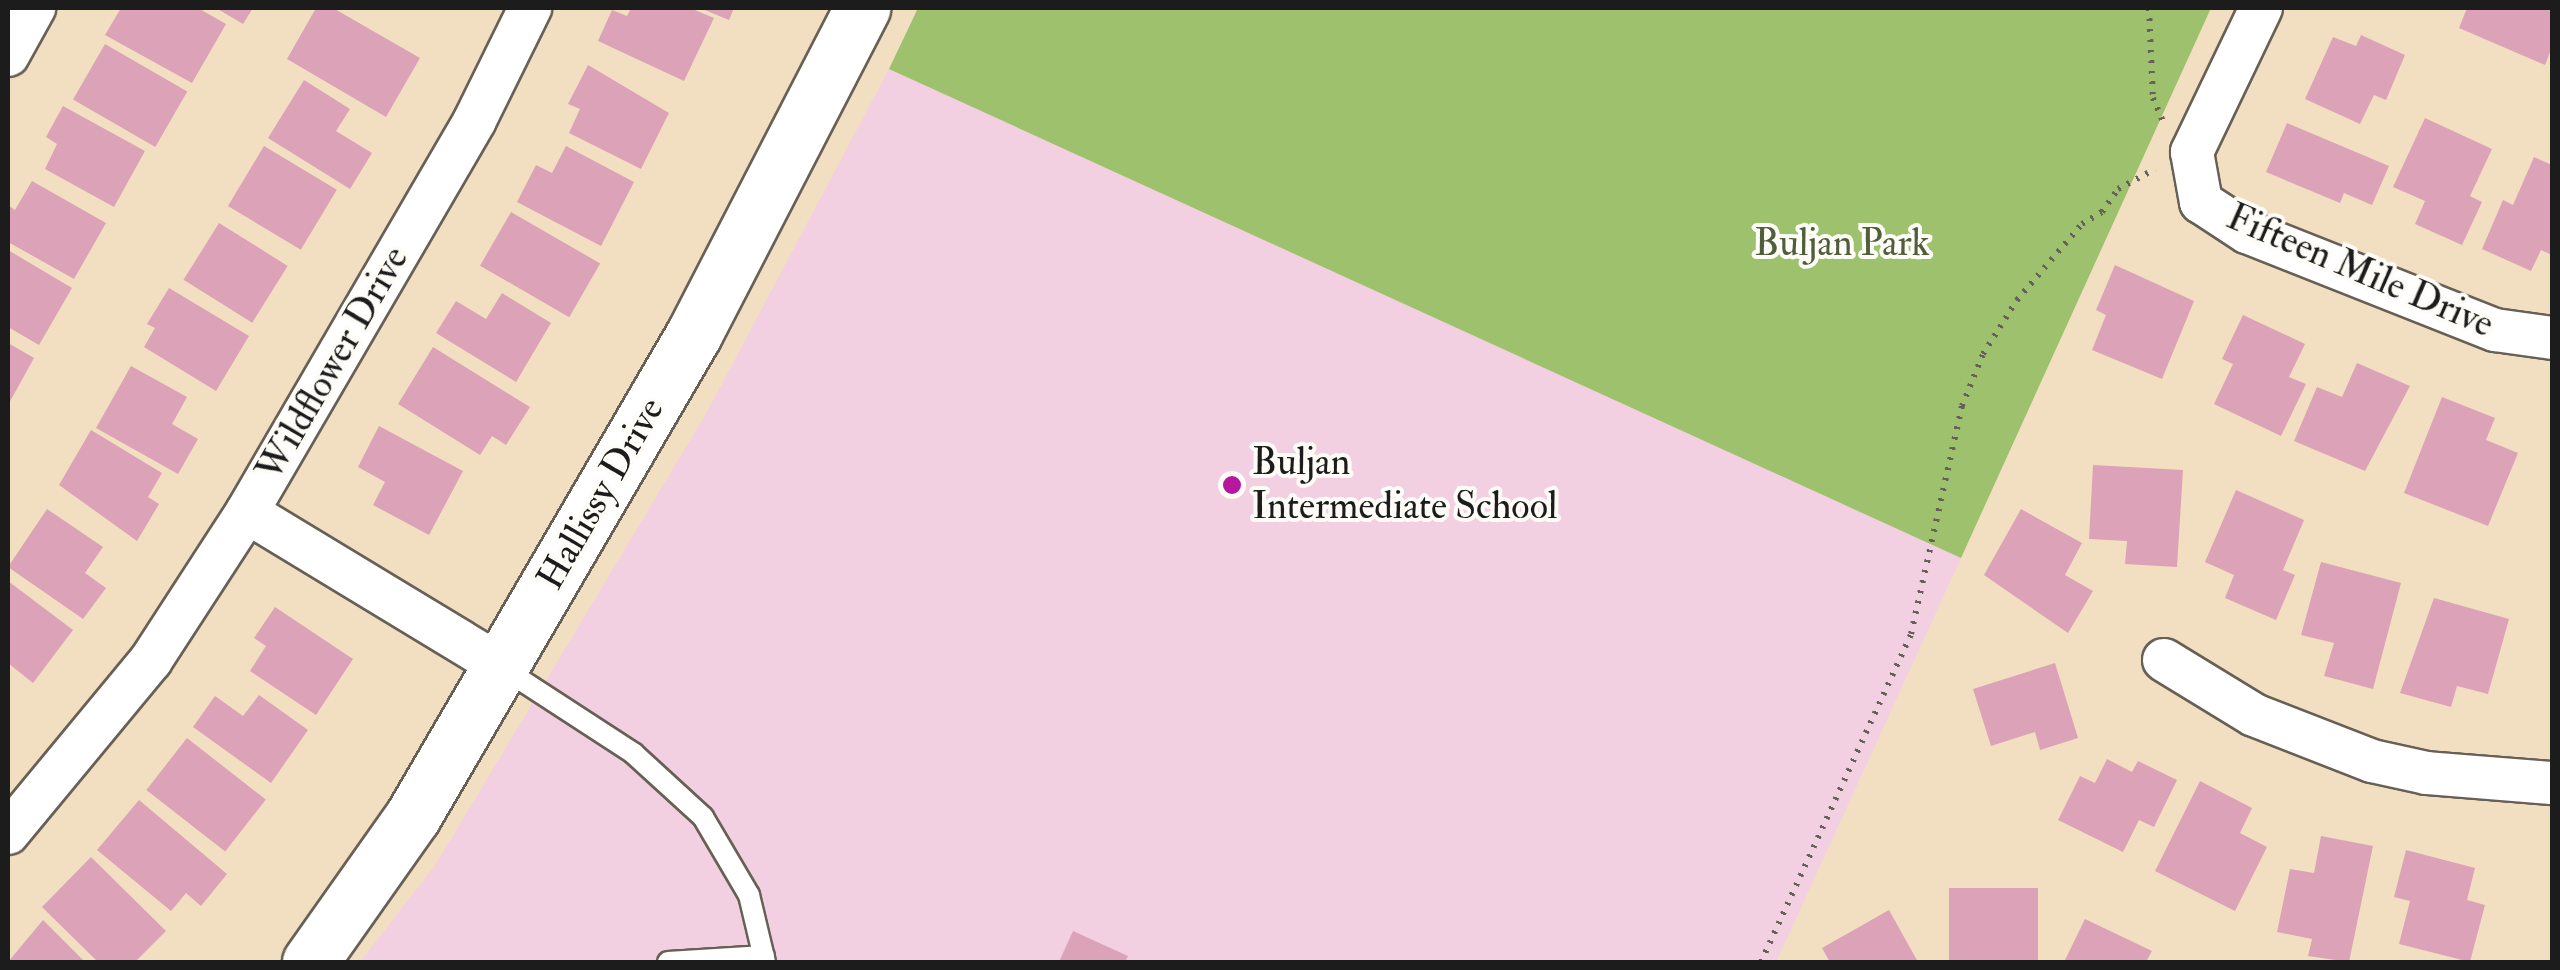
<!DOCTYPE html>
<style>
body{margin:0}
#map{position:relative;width:2560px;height:970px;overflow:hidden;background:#f2dfc1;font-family:"IM FELL Double Pica",serif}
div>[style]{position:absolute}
.built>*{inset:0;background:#f2cfe1}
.green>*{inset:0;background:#9dc16c}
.building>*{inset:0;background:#dca2b7;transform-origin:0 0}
.path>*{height:6px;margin-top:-3px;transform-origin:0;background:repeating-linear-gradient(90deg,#676056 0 2.5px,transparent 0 10.5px)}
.roads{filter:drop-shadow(2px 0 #676056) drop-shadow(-2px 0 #676056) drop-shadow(0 2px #676056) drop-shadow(0 -2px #676056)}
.lane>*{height:20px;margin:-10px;padding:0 10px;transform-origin:10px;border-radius:10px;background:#fff}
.street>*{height:42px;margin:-21px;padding:0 21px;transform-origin:21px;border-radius:21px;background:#fff}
.secondary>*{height:55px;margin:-27.5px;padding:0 27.5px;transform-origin:27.5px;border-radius:27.5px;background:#fff}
.dots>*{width:28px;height:28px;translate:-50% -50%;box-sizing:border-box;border:5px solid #fdfcf7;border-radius:50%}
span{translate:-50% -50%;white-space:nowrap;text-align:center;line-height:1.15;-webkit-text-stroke:8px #fdfcf7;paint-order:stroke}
.park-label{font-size:38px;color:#505e3c}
.street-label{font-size:38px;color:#1c1c1c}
.poi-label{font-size:38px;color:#1c1c1c}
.left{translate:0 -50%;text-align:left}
.frame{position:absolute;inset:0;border:10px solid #1c1c1c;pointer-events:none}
</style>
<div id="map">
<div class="built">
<i style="clip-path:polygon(889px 69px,1961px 558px,1776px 962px,360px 962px,436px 864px,707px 412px)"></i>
</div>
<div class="green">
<i style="clip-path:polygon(918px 8px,2211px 8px,1961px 558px,889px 69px)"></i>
</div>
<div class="building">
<i style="clip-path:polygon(121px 8px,198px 8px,226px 24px,192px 83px,105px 35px)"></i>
<i style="clip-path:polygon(216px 8px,253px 8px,243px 24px)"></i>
<i style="clip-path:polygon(316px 8px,333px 8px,420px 58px,386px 117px,287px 59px)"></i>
<i style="clip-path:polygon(631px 8px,690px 8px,714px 18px,684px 81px,598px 41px,612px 10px,627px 16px)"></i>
<i style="clip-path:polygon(700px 8px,734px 8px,729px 20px)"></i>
<i style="clip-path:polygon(2467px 8px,2552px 8px,2552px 47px,2545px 65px,2459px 28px)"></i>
<i style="clip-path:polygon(2361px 35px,2405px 55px,2386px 100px,2374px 95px,2360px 124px,2305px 99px,2333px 37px,2356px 46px)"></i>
<i style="left:105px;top:44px;width:95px;height:64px;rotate:30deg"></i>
<i style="clip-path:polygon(588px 65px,669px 113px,641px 169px,569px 133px,580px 109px,568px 104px)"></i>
<i style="clip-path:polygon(304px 80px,350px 109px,336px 131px,372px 153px,350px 189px,268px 138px)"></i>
<i style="clip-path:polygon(63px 106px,145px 151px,114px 207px,45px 169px,57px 144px,46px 137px)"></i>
<i style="clip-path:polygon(2425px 118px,2492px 149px,2470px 196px,2482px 202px,2462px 245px,2415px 224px,2425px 201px,2393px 187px)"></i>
<i style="clip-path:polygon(2287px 123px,2389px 166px,2372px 205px,2344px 193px,2340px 203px,2266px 172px)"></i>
<i style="left:264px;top:146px;width:85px;height:70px;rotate:31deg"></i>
<i style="clip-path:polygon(566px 146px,634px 182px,601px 246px,517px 202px,536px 165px,552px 173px)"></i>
<i style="clip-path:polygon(2534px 157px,2552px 165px,2552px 255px,2541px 250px,2531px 271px,2482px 249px,2503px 200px,2513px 205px)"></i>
<i style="clip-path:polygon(32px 181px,106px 223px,74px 279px,8px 242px,8px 205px,15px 210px)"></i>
<i style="left:511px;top:212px;width:103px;height:62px;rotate:30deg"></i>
<i style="left:219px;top:223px;width:81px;height:67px;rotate:32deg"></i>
<i style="clip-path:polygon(8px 250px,72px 288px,39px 345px,8px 327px)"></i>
<i style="clip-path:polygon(2115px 265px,2194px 301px,2162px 379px,2092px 350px,2106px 315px,2096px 310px)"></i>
<i style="clip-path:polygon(169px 288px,249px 336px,216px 391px,144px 347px,155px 328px,147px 324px)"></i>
<i style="clip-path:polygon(502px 293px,551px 323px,516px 382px,436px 333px,456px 301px,486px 319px)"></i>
<i style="clip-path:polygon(2243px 315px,2305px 344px,2289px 377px,2306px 384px,2281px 436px,2214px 404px,2233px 364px,2222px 359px)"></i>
<i style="clip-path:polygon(8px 343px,34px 358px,8px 405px)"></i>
<i style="clip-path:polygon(433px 347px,530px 407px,506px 445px,492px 436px,480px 455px,398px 404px)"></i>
<i style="clip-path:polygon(2357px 363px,2410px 386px,2365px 471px,2294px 441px,2317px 387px,2342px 397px)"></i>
<i style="clip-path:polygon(131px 366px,187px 397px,172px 424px,198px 439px,178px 474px,96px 428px)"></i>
<i style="clip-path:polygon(2442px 397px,2495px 418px,2486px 440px,2518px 453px,2488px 526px,2404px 493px)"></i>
<i style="clip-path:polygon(379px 426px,463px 471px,429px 535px,373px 505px,385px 482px,358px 467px)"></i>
<i style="clip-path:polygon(91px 430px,162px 473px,148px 497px,159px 504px,137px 541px,59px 485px)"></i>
<i style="clip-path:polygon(2093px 465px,2183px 470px,2177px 567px,2125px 564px,2127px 541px,2089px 539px)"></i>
<i style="clip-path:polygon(2236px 490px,2304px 520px,2283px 570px,2295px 575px,2276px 620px,2225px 598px,2234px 575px,2205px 562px)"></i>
<i style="clip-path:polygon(47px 509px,103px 547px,85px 573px,106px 588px,83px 619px,8px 567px)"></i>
<i style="clip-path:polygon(2021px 509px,2082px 543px,2065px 575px,2093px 591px,2068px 633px,1984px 575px)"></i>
<i style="clip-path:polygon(2321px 562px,2401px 583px,2373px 689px,2324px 676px,2334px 643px,2301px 635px)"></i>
<i style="clip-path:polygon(8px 581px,73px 630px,33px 683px,8px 663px)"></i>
<i style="clip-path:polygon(2434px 598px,2509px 619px,2488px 694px,2457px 686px,2451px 707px,2400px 693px)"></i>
<i style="clip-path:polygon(275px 607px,353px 659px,316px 715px,250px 671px,266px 646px,254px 638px)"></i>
<i style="clip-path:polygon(2055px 663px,2078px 738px,2040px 750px,2035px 732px,1991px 746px,1973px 689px)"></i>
<i style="clip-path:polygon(259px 695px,308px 730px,271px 783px,193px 727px,215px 696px,243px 716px)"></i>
<i style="left:187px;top:738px;width:100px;height:66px;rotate:38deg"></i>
<i style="clip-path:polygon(2107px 759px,2132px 772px,2138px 761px,2177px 780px,2154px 827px,2139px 820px,2123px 852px,2058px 820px,2080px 776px,2095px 783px)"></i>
<i style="clip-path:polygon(2200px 781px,2252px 808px,2240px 833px,2267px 847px,2235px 911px,2155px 871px)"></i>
<i style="clip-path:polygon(139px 800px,227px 874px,201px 906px,186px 893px,171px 911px,97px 850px)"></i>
<i style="clip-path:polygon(2321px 836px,2373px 846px,2349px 962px,2308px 956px,2312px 939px,2277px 932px,2290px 869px,2314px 873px)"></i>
<i style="clip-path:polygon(2406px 850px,2475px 868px,2467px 900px,2485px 905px,2470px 962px,2399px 944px,2410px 901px,2394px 897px)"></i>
<i style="clip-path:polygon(91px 857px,166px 931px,135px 962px,98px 962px,42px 907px)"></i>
<i style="left:1949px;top:888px;width:89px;height:74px"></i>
<i style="clip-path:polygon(1889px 910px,1918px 962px,1830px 962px,1822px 948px)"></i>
<i style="clip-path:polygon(2085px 919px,2152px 951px,2146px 962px,2064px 962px)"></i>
<i style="clip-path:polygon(43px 920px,85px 962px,8px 962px)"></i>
<i style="clip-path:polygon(1073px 931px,1128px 956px,1125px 962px,1059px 962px)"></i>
</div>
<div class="path">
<i style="left:2149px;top:8px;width:90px;rotate:87.5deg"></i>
<i style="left:2153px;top:98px;width:26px;rotate:67deg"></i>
<i style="left:1761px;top:962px;width:361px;rotate:-65.4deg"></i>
<i style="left:1911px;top:634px;width:234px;rotate:-77.4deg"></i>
<i style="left:1962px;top:406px;width:56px;rotate:-68deg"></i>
<i style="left:1983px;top:354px;width:64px;rotate:-57.8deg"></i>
<i style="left:2017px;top:300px;width:100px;rotate:-49.5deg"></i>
<i style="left:2082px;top:224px;width:23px;rotate:-31deg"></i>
<i style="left:2102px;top:212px;width:28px;rotate:-55deg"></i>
<i style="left:2118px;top:189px;width:42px;rotate:-28.4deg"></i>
</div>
<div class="roads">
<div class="lane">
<i style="left:501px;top:667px;width:158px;rotate:33.1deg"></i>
<i style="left:633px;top:753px;width:95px;rotate:42.4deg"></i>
<i style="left:703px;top:817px;width:91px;rotate:59.5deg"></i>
<i style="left:749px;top:895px;width:69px;rotate:76.6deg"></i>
<i style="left:668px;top:962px;width:96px;rotate:-3.6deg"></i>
</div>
<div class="street">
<i style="left:2261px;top:8px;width:160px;rotate:115.6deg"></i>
<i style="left:2192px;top:152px;width:51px;rotate:79.8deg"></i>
<i style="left:2201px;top:202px;width:55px;rotate:33.1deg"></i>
<i style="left:2247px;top:232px;width:267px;rotate:21.6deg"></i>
<i style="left:2495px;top:330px;width:58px;rotate:8deg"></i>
<i style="left:8px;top:55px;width:54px;rotate:-61deg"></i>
<i style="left:2164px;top:660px;width:105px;rotate:31.4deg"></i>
<i style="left:2254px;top:715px;width:127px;rotate:21.3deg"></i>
<i style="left:2372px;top:761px;width:56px;rotate:12.3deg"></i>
<i style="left:2427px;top:773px;width:125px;rotate:4.6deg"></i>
<i style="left:501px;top:666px;width:297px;rotate:-148.8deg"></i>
<i style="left:247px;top:512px;width:453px;rotate:-59.8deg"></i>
<i style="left:475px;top:120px;width:125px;rotate:-63.8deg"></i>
<i style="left:8px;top:833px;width:224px;rotate:-50.4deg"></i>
<i style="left:151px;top:660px;width:176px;rotate:-57deg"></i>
</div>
<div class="secondary">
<i style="left:310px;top:962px;width:179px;rotate:-54.8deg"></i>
<i style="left:413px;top:816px;width:558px;rotate:-59.76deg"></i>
<i style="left:694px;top:334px;width:367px;rotate:-62.7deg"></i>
</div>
</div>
<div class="dots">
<i style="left:1232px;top:485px;background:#b5179e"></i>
</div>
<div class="park-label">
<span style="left:1842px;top:244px">Buljan Park</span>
</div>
<div class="street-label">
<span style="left:2360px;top:271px;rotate:23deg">Fifteen Mile Drive</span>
<span style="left:333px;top:364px;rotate:-60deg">Wildflower Drive</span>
<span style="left:601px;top:494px;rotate:-60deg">Hallissy Drive</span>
</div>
<div class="poi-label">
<span class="left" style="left:1252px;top:485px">Buljan<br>Intermediate School</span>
</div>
<div class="frame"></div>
</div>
